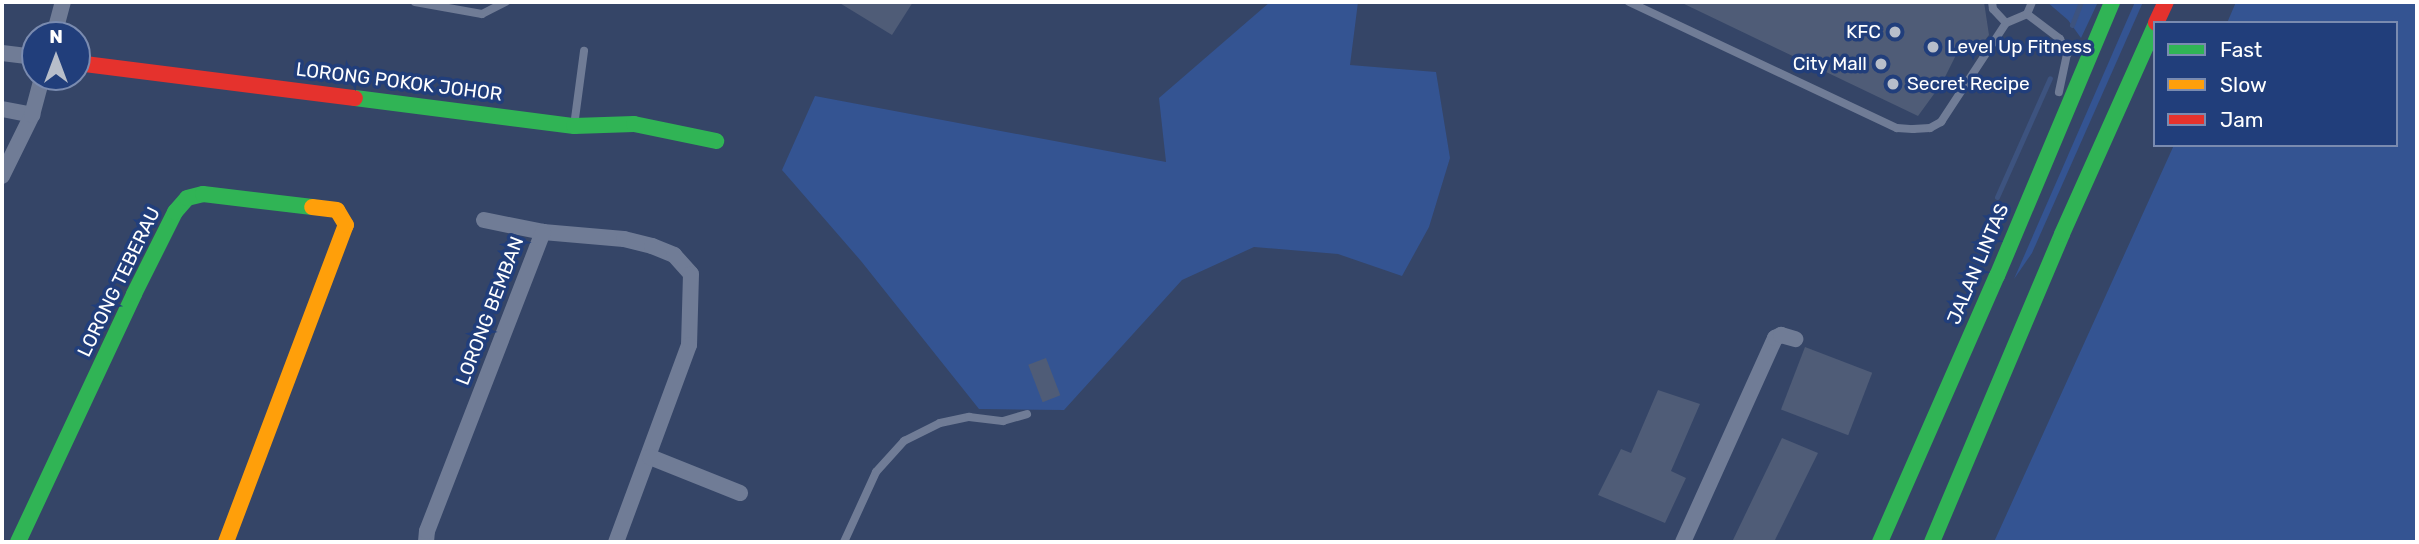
<!DOCTYPE html>
<style>
body{margin:0}
#map{position:relative;width:2419px;height:544px;overflow:hidden;background:#354567;font-family:Rubik,sans-serif}
div>[style]{position:absolute}
.green>*{inset:0;background:#345492}
.stream>*{height:5px;margin:-2.5px;padding:0 2.5px;transform-origin:2.5px;border-radius:2.5px;background:#3d537f}
.building>*{inset:0;background:#4f5c77;transform-origin:0 0}
.lane>*{height:8px;margin:-4px;padding:0 4px;transform-origin:4px;border-radius:4px;background:#707c96}
.street>*{height:16px;margin:-8px;padding:0 8px;transform-origin:8px;border-radius:8px;background:#707c96}
.fast>*{height:16px;margin:-8px;padding:0 8px;transform-origin:8px;border-radius:8px;background:#30b455}
.slow>*{height:16px;margin:-8px;padding:0 8px;transform-origin:8px;border-radius:8px;background:#ff9f0a}
.jam>*{height:16px;margin:-8px;padding:0 8px;transform-origin:8px;border-radius:8px;background:#e5322d}
.dots>*{width:19px;height:19px;translate:-50% -50%;box-sizing:border-box;border:4px solid #213e7b;border-radius:50%}
span{translate:-50% -50%;white-space:nowrap;text-align:center;line-height:1.15;-webkit-text-stroke:7px #213e7b;paint-order:stroke}
.poi-label{font-size:19px;color:#fff}
.right{translate:-100% -50%;text-align:right}
.left{translate:0 -50%;text-align:left}
.street-label{font-size:19px;color:#fff}
.frame{position:absolute;inset:0;border:4px solid #fff;pointer-events:none}
.legend{position:absolute;left:2153px;top:21px;width:245px;height:126px;box-sizing:border-box;background:#213e7b;border:2px solid #7a8bb0;margin:0;padding:9px 12px;list-style:none;font-size:21px;color:#fff}
.legend li{display:flex;align-items:center;gap:14px;height:35px}
.legend b{width:35px;border:2px solid #7a8bb0}
.north{position:absolute;left:21px;top:21px;width:70px;height:70px;box-sizing:border-box;background:#213e7b;border:2px solid #7a8bb0;border-radius:50%;rotate:0deg;font-size:19px;font-weight:700;line-height:28px;text-align:center;color:#fff}
.north::after{content:'';display:block;margin:auto;width:24px;height:32px;background:#b8beca;clip-path:polygon(50% 0,100% 100%,50% 72%,0 100%)}
</style>
<div id="map">
<div class="green">
<i style="clip-path:polygon(1270px 2px,1358px 2px,1350px 65px,1436px 72px,1450px 158px,1429px 227px,1402px 276px,1338px 254px,1254px 247px,1182px 280px,1064px 410px,979px 409px,861px 261px,782px 170px,815px 96px,1166px 162px,1159px 98px)"></i>
<i style="clip-path:polygon(2047px 2px,2098px 2px,2081px 38px,2068px 20px)"></i>
<i style="clip-path:polygon(2135px 2px,2143px 2px,2032px 253px,2014px 279px)"></i>
<i style="clip-path:polygon(2236px 2px,2417px 2px,2417px 542px,1994px 542px,2174px 145px,2396px 145px,2396px 23px,2227px 23px)"></i>
</div>
<div class="stream">
<i style="left:2072px;top:25px;width:25px;rotate:-69deg"></i>
<i style="left:1997px;top:197px;width:130px;rotate:-66deg"></i>
</div>
<div class="building">
<i style="clip-path:polygon(838px 2px,913px 2px,892px 35px)"></i>
<i style="clip-path:polygon(1680px 2px,1984px 2px,1989px 35px,1982px 44px,1961px 45px,1942px 83px,1918px 116px)"></i>
<i style="left:1805px;top:347px;width:72px;height:67px;rotate:21deg"></i>
<i style="left:1046px;top:358px;width:40px;height:19px;rotate:69deg"></i>
<i style="clip-path:polygon(1658px 390px,1700px 404px,1671px 471px,1686px 478px,1665px 523px,1598px 495px,1621px 449px,1631px 453px)"></i>
<i style="clip-path:polygon(1782px 438px,1818px 453px,1774px 542px,1732px 542px)"></i>
</div>
<div class="lane">
<i style="left:415px;top:2px;width:68px;rotate:10.2deg"></i>
<i style="left:482px;top:14px;width:27px;rotate:-27deg"></i>
<i style="left:1629px;top:2px;width:296px;rotate:25.2deg"></i>
<i style="left:1897px;top:128px;width:16px;rotate:4deg"></i>
<i style="left:1913px;top:129px;width:17px;rotate:-3deg"></i>
<i style="left:1930px;top:128px;width:13px;rotate:-29deg"></i>
<i style="left:1941px;top:122px;width:118px;rotate:-56.7deg"></i>
<i style="left:2006px;top:23px;width:23px;rotate:-23deg"></i>
<i style="left:2027px;top:14px;width:13px;rotate:-67deg"></i>
<i style="left:1992px;top:2px;width:7px;rotate:82deg"></i>
<i style="left:1993px;top:9px;width:19px;rotate:47deg"></i>
<i style="left:2027px;top:14px;width:41px;rotate:37.1deg"></i>
<i style="left:2060px;top:39px;width:17px;rotate:65deg"></i>
<i style="left:2067px;top:54px;width:39px;rotate:102deg"></i>
<i style="left:574px;top:126px;width:76px;rotate:-82.4deg"></i>
<i style="left:844px;top:542px;width:77px;rotate:-65.4deg"></i>
<i style="left:876px;top:472px;width:42px;rotate:-47.9deg"></i>
<i style="left:904px;top:441px;width:40px;rotate:-26.6deg"></i>
<i style="left:940px;top:423px;width:30px;rotate:-12deg"></i>
<i style="left:969px;top:417px;width:34px;rotate:7deg"></i>
<i style="left:1003px;top:421px;width:25px;rotate:-16deg"></i>
</div>
<div class="street">
<i style="left:54px;top:35px;width:34px;rotate:-75deg"></i>
<i style="left:2px;top:53px;width:33px;rotate:7deg"></i>
<i style="left:2px;top:109px;width:31px;rotate:11deg"></i>
<i style="left:2px;top:176px;width:68px;rotate:-63.8deg"></i>
<i style="left:32px;top:115px;width:39px;rotate:-75deg"></i>
<i style="left:484px;top:220px;width:60px;rotate:11.5deg"></i>
<i style="left:543px;top:232px;width:81px;rotate:4.9deg"></i>
<i style="left:624px;top:239px;width:29px;rotate:14deg"></i>
<i style="left:652px;top:246px;width:24px;rotate:22deg"></i>
<i style="left:674px;top:255px;width:25px;rotate:48deg"></i>
<i style="left:691px;top:274px;width:71px;rotate:91.6deg"></i>
<i style="left:689px;top:345px;width:210px;rotate:110.3deg"></i>
<i style="left:650px;top:457px;width:97px;rotate:21.8deg"></i>
<i style="left:426px;top:542px;width:11px;rotate:-85deg"></i>
<i style="left:427px;top:531px;width:321px;rotate:-68.8deg"></i>
<i style="left:1683px;top:542px;width:224px;rotate:-65.7deg"></i>
<i style="left:1775px;top:338px;width:7px;rotate:-27deg"></i>
<i style="left:1781px;top:335px;width:15px;rotate:16deg"></i>
</div>
<div class="fast">
<i style="left:355px;top:98px;width:221px;rotate:7.3deg"></i>
<i style="left:574px;top:126px;width:60px;rotate:-1.9deg"></i>
<i style="left:634px;top:124px;width:84px;rotate:11.7deg"></i>
<i style="left:18px;top:542px;width:274px;rotate:-64.9deg"></i>
<i style="left:134px;top:294px;width:92px;rotate:-63.4deg"></i>
<i style="left:175px;top:212px;width:18px;rotate:-49deg"></i>
<i style="left:187px;top:198px;width:16px;rotate:-14deg"></i>
<i style="left:203px;top:194px;width:110px;rotate:6.8deg"></i>
<i style="left:1880px;top:542px;width:291px;rotate:-66.3deg"></i>
<i style="left:1997px;top:276px;width:297px;rotate:-67.2deg"></i>
<i style="left:1932px;top:542px;width:334px;rotate:-67.1deg"></i>
<i style="left:2062px;top:234px;width:228px;rotate:-65.9deg"></i>
</div>
<div class="slow">
<i style="left:226px;top:542px;width:339px;rotate:-69.3deg"></i>
<i style="left:346px;top:225px;width:17px;rotate:-121deg"></i>
<i style="left:337px;top:210px;width:25px;rotate:-173deg"></i>
</div>
<div class="jam">
<i style="left:2156px;top:23px;width:23px;rotate:-65deg"></i>
<i style="left:77px;top:63px;width:280px;rotate:7.2deg"></i>
</div>
<div class="dots">
<i style="left:1895px;top:32px;background:#b8beca"></i>
<i style="left:1933px;top:47px;background:#b8beca"></i>
<i style="left:1881px;top:64px;background:#b8beca"></i>
<i style="left:1893px;top:84px;background:#b8beca"></i>
</div>
<div class="poi-label">
<span class="right" style="left:1881px;top:32px">KFC</span>
<span class="left" style="left:1947px;top:47px">Level Up Fitness</span>
<span class="right" style="left:1867px;top:64px">City Mall</span>
<span class="left" style="left:1907px;top:84px">Secret Recipe</span>
</div>
<div class="street-label">
<span style="left:399px;top:82px;rotate:7deg">LORONG POKOK JOHOR</span>
<span style="left:1978px;top:264px;rotate:-67deg">JALAN LINTAS</span>
<span style="left:119px;top:282px;rotate:-64deg">LORONG TEBERAU</span>
<span style="left:490px;top:311px;rotate:-69deg">LORONG BEMBAN</span>
</div>
<div class="frame"></div>
<ul class="legend">
<li><b style="height:9px;background:#30b455"></b>Fast</li>
<li><b style="height:9px;background:#ff9f0a"></b>Slow</li>
<li><b style="height:9px;background:#e5322d"></b>Jam</li>
</ul>
<div class="north">N</div>
</div>
